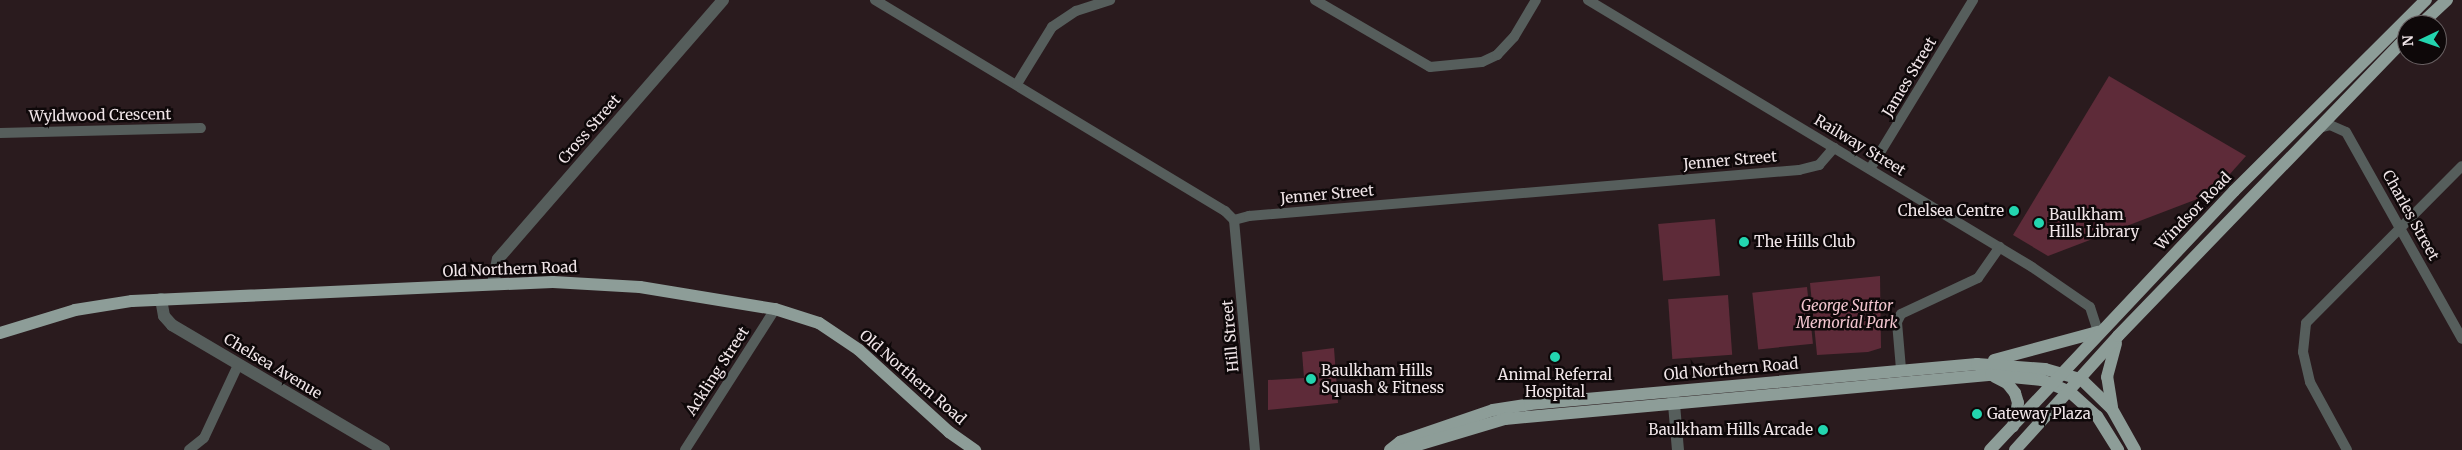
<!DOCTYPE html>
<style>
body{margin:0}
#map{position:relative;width:2462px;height:450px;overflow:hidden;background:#2a1b1e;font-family:Merriweather,serif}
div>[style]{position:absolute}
.green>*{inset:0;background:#5e2b39;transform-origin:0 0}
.minor>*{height:10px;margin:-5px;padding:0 5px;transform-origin:5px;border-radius:5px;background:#565e5c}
.tertiary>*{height:12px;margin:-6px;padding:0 6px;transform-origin:6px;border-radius:6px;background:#565e5c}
.primary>*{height:12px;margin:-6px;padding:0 6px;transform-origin:6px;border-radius:6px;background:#8d9d98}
.dots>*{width:14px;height:14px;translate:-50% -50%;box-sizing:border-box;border:2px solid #0e0809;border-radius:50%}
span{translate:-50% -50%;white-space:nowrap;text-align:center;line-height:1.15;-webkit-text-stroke:5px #0e0809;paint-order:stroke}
.street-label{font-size:15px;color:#f0e5e8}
.poi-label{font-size:15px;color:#f0e5e8}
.right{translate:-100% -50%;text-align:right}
.left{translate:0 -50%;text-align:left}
.park-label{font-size:15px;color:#f2c5cf;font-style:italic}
.north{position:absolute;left:2397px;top:15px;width:50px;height:50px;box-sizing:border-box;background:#0e0809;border:1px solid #686062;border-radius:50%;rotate:267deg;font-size:14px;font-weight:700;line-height:20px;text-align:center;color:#f0e5e8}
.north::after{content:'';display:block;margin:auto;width:18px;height:22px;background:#23d5af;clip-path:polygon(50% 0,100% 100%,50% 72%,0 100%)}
</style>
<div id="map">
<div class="green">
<i style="clip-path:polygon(2109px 76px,2246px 156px,2213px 193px,2048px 256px,2013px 235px)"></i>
<i style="left:1715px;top:219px;width:57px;height:57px;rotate:85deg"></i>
<i style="clip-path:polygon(1880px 276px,1881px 348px,1868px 352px,1817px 355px,1810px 283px)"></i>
<i style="left:1807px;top:287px;width:57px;height:55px;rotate:84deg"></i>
<i style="left:1728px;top:295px;width:60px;height:60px;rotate:86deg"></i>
<i style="clip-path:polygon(1334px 348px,1338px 403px,1268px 410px,1268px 380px,1304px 378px,1302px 352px)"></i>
</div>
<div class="minor">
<i style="left:875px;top:0;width:409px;rotate:31.1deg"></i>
<i style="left:1225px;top:211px;width:13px;rotate:45deg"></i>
<i style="left:1315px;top:0;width:133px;rotate:30.2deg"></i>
<i style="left:1430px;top:67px;width:52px;rotate:-5.5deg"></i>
<i style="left:1482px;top:62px;width:17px;rotate:-25deg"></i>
<i style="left:1497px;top:55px;width:25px;rotate:-47deg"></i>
<i style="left:1514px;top:37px;width:43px;rotate:-59.3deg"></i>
<i style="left:1588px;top:0;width:518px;rotate:31.02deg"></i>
<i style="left:2032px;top:267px;width:70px;rotate:34.6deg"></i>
<i style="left:2090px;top:307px;width:26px;rotate:72deg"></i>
<i style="left:1017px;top:84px;width:67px;rotate:-58.4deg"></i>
<i style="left:1052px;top:27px;width:29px;rotate:-34deg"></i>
<i style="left:1076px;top:11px;width:36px;rotate:-18deg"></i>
<i style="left:2319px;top:128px;width:11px;rotate:-15deg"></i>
<i style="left:2330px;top:125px;width:17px;rotate:24deg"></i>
<i style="left:2346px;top:132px;width:237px;rotate:60.7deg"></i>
<i style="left:0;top:133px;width:201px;rotate:-1.4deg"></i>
<i style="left:1870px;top:169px;width:198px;rotate:-58.6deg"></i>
<i style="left:1234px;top:220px;width:16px;rotate:-15deg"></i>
<i style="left:1249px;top:216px;width:552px;rotate:-4.78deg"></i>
<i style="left:1799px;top:170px;width:21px;rotate:-14deg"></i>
<i style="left:1819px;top:165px;width:23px;rotate:-49deg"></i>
<i style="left:1234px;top:220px;width:231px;rotate:84.8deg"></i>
<i style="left:1901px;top:369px;width:47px;rotate:-94.9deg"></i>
<i style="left:1897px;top:322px;width:9px;rotate:-63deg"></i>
<i style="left:1901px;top:314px;width:85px;rotate:-25.1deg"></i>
<i style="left:1978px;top:278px;width:38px;rotate:-55deg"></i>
<i style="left:189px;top:450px;width:19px;rotate:-39deg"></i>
<i style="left:204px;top:438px;width:81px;rotate:-65deg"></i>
<i style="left:685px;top:450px;width:167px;rotate:-57.4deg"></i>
<i style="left:2347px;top:450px;width:77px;rotate:-118.6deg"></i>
<i style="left:2310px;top:382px;width:31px;rotate:-103deg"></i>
<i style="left:2303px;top:352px;width:29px;rotate:-84deg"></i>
<i style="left:2306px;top:323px;width:221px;rotate:-45.2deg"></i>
</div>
<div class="tertiary">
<i style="left:493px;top:284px;width:25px;rotate:-79deg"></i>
<i style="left:498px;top:259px;width:343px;rotate:-49deg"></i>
<i style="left:161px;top:299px;width:17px;rotate:80deg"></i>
<i style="left:164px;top:316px;width:12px;rotate:48deg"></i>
<i style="left:172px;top:325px;width:246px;rotate:30.5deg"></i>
<i style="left:1673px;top:393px;width:57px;rotate:85deg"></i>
</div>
<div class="primary">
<i style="left:2420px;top:25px;width:37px;rotate:-43deg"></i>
<i style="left:0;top:333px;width:78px;rotate:-17deg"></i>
<i style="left:75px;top:310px;width:58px;rotate:-9deg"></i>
<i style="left:132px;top:301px;width:421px;rotate:-2.6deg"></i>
<i style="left:553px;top:282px;width:87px;rotate:3.3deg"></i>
<i style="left:640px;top:287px;width:137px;rotate:9.3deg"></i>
<i style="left:775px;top:309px;width:46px;rotate:17.7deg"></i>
<i style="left:819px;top:323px;width:48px;rotate:34deg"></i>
<i style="left:859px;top:350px;width:122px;rotate:42.3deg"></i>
<i style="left:949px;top:432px;width:32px;rotate:35deg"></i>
<i style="left:1994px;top:360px;width:108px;rotate:-15.1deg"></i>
<i style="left:1995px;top:377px;width:13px;rotate:27deg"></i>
<i style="left:2007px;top:383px;width:13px;rotate:51deg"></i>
<i style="left:2015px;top:393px;width:10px;rotate:73deg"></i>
<i style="left:2018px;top:403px;width:24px;rotate:102deg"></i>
<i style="left:2112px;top:407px;width:30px;rotate:-99deg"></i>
<i style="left:2107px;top:377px;width:35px;rotate:-75deg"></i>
<i style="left:1390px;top:450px;width:13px;rotate:-39deg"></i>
<i style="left:1400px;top:442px;width:98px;rotate:-19deg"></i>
<i style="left:1493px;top:410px;width:37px;rotate:-9deg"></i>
<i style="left:1530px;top:404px;width:449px;rotate:-5.1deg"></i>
<i style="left:1977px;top:364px;width:68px;rotate:4.2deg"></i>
<i style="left:2045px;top:369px;width:37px;rotate:16deg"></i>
<i style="left:2081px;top:379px;width:43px;rotate:44.1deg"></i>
<i style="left:2112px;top:409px;width:47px;rotate:60.7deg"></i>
<i style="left:1401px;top:450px;width:109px;rotate:-16.6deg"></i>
<i style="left:1505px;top:419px;width:488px;rotate:-5.2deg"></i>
<i style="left:1991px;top:375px;width:51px;rotate:5.6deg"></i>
<i style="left:2042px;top:380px;width:30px;rotate:23deg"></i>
<i style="left:2070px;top:392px;width:36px;rotate:42deg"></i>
<i style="left:2097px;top:416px;width:40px;rotate:58deg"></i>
<i style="left:1990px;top:450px;width:356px;rotate:-46.7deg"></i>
<i style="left:2234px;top:191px;width:271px;rotate:-44.9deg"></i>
<i style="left:2015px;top:450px;width:154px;rotate:-47.9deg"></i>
<i style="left:2118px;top:336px;width:416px;rotate:-46deg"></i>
</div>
<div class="dots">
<i style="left:2014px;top:211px;background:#23d5af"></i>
<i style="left:2039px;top:223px;background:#23d5af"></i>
<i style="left:1744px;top:242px;background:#23d5af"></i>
<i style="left:1555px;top:357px;background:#23d5af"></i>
<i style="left:1311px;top:379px;background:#23d5af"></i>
<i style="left:1977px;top:414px;background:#23d5af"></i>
<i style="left:1823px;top:430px;background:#23d5af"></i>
</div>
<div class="street-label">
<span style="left:1909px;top:77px;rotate:-59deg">James Street</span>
<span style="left:100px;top:115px;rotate:-1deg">Wyldwood Crescent</span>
<span style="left:589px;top:129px;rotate:-49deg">Cross Street</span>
<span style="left:1860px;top:145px;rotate:31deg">Railway Street</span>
<span style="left:1730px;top:160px;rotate:-5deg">Jenner Street</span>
<span style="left:1327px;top:194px;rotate:-5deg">Jenner Street</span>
<span style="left:2193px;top:211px;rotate:-46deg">Windsor Road</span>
<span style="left:2411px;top:215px;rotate:61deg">Charles Street</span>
<span style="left:510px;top:269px;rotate:-2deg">Old Northern Road</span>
<span style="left:1230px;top:336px;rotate:-95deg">Hill Street</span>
<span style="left:273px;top:366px;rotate:31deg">Chelsea Avenue</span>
<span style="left:1731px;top:369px;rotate:-5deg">Old Northern Road</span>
<span style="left:717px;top:371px;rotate:-57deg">Ackling Street</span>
<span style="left:913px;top:377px;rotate:41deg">Old Northern Road</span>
</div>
<div class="poi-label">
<span class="right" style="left:2004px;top:211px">Chelsea Centre</span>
<span class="left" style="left:2049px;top:223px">Baulkham<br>Hills Library</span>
<span class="left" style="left:1754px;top:242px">The Hills Club</span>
<span class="left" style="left:1321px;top:379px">Baulkham Hills<br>Squash &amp; Fitness</span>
<span style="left:1555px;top:383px">Animal Referral<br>Hospital</span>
<span class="left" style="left:1987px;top:414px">Gateway Plaza</span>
<span class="right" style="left:1813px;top:430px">Baulkham Hills Arcade</span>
</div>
<div class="park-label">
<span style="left:1847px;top:314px">George Suttor<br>Memorial Park</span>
</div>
<div class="north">N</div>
</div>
